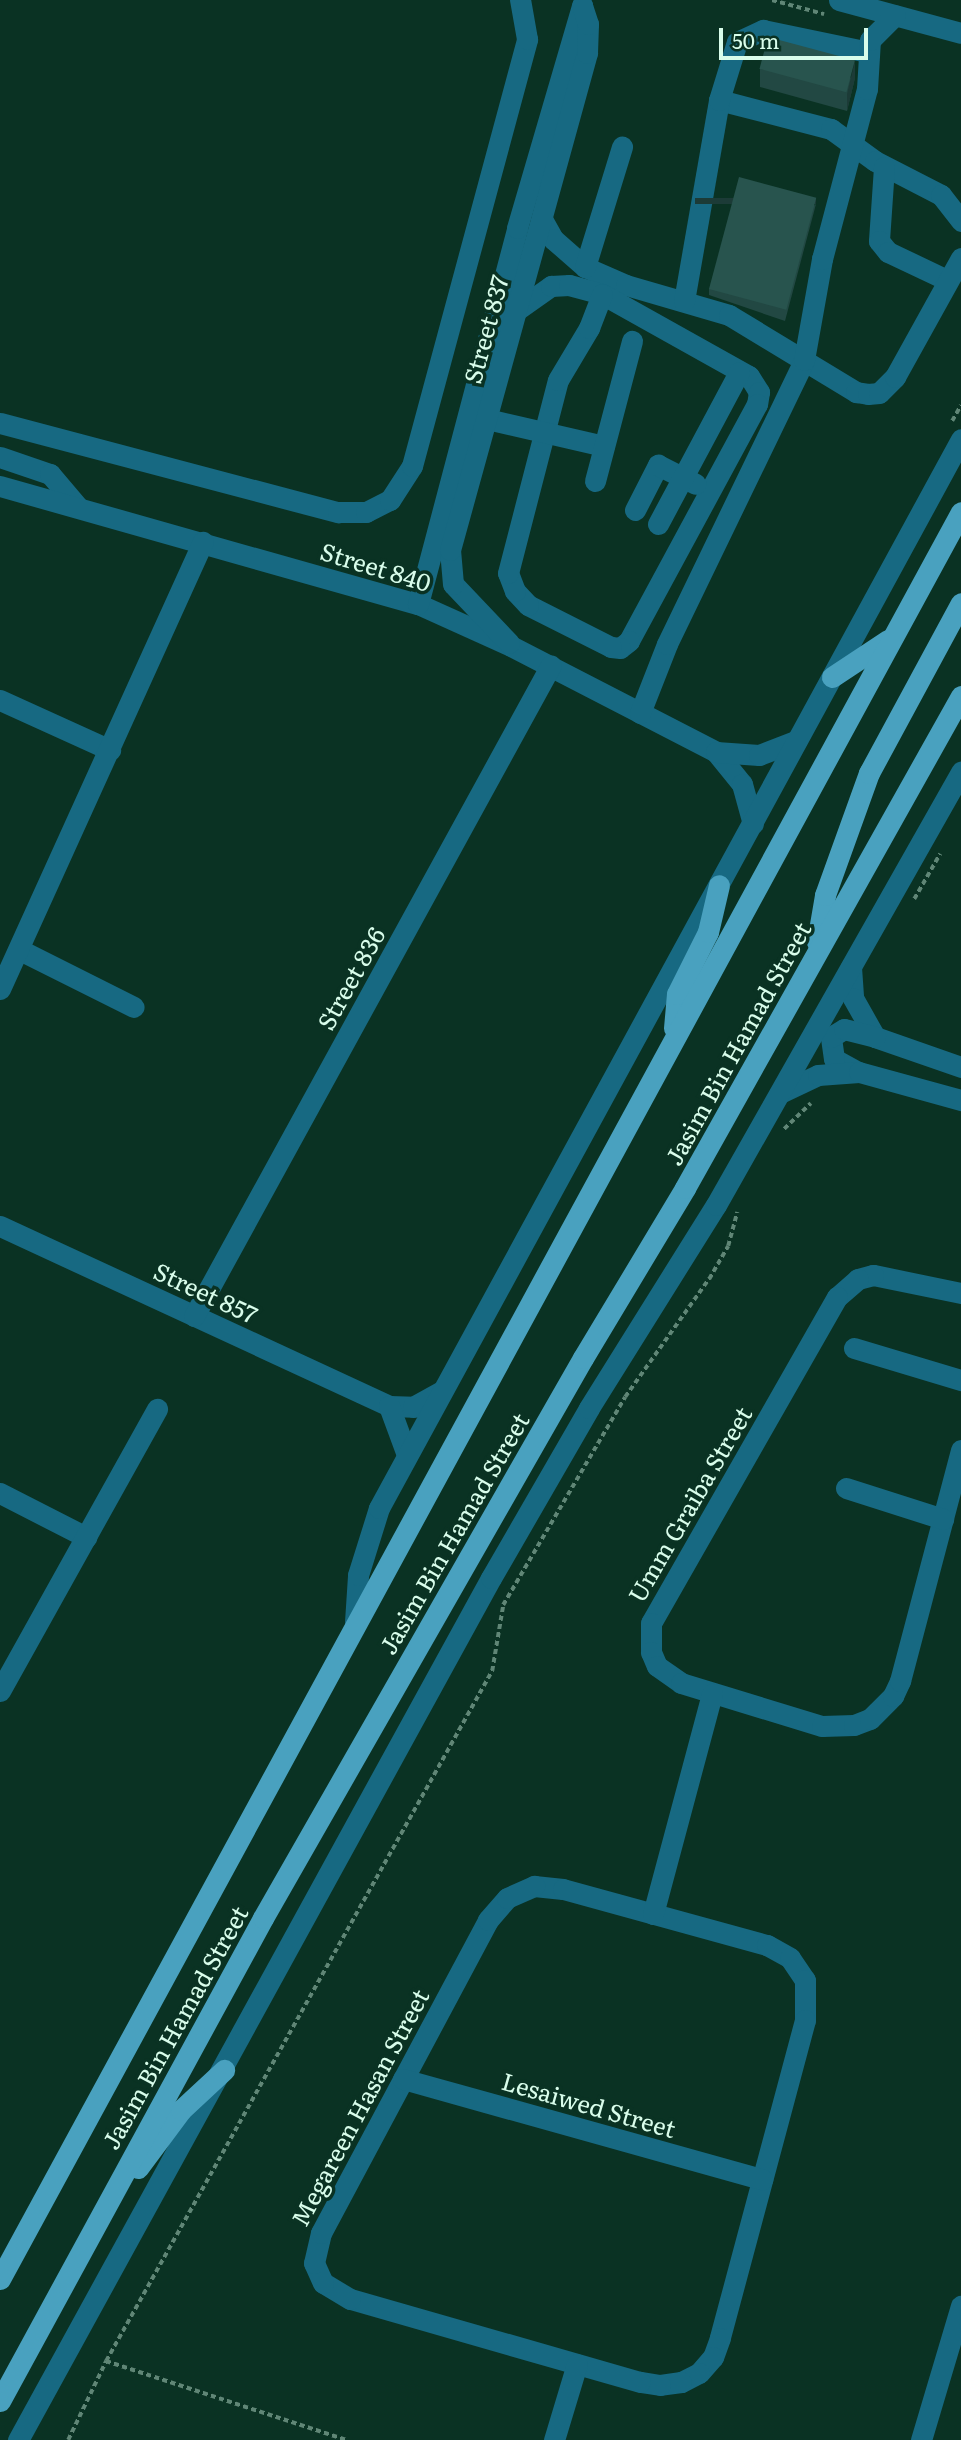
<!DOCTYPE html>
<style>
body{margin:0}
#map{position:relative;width:961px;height:2440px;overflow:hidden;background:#0a3223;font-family:Literata,serif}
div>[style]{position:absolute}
.path>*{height:3.5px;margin-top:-1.75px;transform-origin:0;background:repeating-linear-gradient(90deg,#608676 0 5px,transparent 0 8.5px)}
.minor>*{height:21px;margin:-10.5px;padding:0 10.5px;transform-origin:10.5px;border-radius:10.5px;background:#176982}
.major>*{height:21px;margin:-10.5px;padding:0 10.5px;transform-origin:10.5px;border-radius:10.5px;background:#49a1bf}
.wall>*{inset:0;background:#224843}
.shaded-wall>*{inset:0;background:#1c3b37;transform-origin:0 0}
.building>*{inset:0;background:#28544e;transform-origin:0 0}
span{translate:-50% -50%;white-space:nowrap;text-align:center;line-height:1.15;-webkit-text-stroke:7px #0a3223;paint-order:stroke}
.street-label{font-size:24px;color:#d9fdeb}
.scale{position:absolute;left:719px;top:28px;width:149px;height:32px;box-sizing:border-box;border:4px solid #d9fdeb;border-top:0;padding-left:9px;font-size:21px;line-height:24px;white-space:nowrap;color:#d9fdeb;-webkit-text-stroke:5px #0a3223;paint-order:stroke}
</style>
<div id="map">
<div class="path">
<i style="left:772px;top:0;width:54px;rotate:15.1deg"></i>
<i style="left:952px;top:421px;width:18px;rotate:-61deg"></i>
<i style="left:914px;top:899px;width:52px;rotate:-60deg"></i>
<i style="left:784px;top:1129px;width:37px;rotate:-44deg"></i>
<i style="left:106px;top:2361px;width:253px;rotate:18.2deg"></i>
<i style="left:68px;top:2440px;width:88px;rotate:-64.3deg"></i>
<i style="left:106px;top:2361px;width:791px;rotate:-60.78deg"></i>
<i style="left:492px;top:1671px;width:67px;rotate:-80.5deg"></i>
<i style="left:503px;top:1605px;width:241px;rotate:-59.6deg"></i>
<i style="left:625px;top:1397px;width:145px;rotate:-54.6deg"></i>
<i style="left:709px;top:1279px;width:38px;rotate:-60deg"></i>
<i style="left:728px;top:1246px;width:35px;rotate:-75deg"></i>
</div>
<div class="minor">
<i style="left:839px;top:0;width:126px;rotate:15.1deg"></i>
<i style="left:719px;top:100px;width:116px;rotate:14.5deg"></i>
<i style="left:831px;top:129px;width:54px;rotate:36deg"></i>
<i style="left:875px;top:161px;width:74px;rotate:27.3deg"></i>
<i style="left:941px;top:195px;width:33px;rotate:52deg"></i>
<i style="left:884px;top:167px;width:74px;rotate:93.9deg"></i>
<i style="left:879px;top:241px;width:14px;rotate:51deg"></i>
<i style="left:888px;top:252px;width:65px;rotate:25.4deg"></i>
<i style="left:542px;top:219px;width:23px;rotate:61deg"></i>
<i style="left:553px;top:239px;width:43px;rotate:41.2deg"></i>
<i style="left:585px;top:267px;width:45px;rotate:23.7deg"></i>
<i style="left:626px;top:285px;width:107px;rotate:16.2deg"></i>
<i style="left:729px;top:315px;width:149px;rotate:31.2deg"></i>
<i style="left:856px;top:392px;width:12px;rotate:9deg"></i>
<i style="left:868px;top:394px;width:11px;rotate:-5deg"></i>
<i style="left:879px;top:393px;width:23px;rotate:-45deg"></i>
<i style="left:895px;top:377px;width:136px;rotate:-61deg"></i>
<i style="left:585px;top:267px;width:126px;rotate:-72.9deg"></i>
<i style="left:684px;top:301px;width:204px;rotate:-80.1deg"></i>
<i style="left:719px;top:100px;width:61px;rotate:-72.8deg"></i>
<i style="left:737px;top:42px;width:29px;rotate:-25deg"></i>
<i style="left:763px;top:30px;width:107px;rotate:11.8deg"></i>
<i style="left:517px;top:310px;width:42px;rotate:-35.2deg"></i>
<i style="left:551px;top:286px;width:18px;rotate:-3deg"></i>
<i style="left:569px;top:285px;width:34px;rotate:15deg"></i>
<i style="left:602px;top:294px;width:168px;rotate:29.2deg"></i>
<i style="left:749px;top:376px;width:19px;rotate:58deg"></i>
<i style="left:759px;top:392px;width:12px;rotate:99deg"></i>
<i style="left:757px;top:404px;width:269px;rotate:118.4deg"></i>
<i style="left:629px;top:641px;width:11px;rotate:142deg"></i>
<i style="left:620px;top:648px;width:9px;rotate:-174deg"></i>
<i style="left:611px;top:647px;width:93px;rotate:-153.2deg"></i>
<i style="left:528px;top:605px;width:19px;rotate:-133deg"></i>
<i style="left:515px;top:591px;width:19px;rotate:-111deg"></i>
<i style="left:508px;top:573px;width:199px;rotate:-75.5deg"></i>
<i style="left:558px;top:380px;width:61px;rotate:-59.2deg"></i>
<i style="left:589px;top:328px;width:36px;rotate:-69deg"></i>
<i style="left:487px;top:419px;width:120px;rotate:13deg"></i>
<i style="left:0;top:423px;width:350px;rotate:14.8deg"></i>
<i style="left:338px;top:512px;width:28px"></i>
<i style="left:366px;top:512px;width:27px;rotate:-27deg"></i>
<i style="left:390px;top:500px;width:40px;rotate:-57.1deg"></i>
<i style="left:412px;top:466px;width:442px;rotate:-74.9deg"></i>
<i style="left:527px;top:39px;width:40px;rotate:-100deg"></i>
<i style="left:0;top:457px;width:53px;rotate:18.8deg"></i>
<i style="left:50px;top:474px;width:43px;rotate:49.7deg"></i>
<i style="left:595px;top:481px;width:145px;rotate:-75.2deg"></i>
<i style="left:0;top:486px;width:434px;rotate:15.8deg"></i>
<i style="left:418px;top:604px;width:102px;rotate:24.3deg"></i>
<i style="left:511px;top:646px;width:231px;rotate:27.3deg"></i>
<i style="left:716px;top:752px;width:41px;rotate:50.9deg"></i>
<i style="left:742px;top:784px;width:41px;rotate:74.6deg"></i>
<i style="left:635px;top:510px;width:51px;rotate:-62.9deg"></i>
<i style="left:658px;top:465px;width:42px;rotate:26.6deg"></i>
<i style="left:658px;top:524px;width:172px;rotate:-61.9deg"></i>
<i style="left:418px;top:604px;width:389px;rotate:-75.2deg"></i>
<i style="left:517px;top:228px;width:232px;rotate:-73.7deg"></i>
<i style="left:509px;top:643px;width:81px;rotate:-133.5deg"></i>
<i style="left:453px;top:584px;width:34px;rotate:-95deg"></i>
<i style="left:450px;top:550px;width:516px;rotate:-74.59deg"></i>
<i style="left:587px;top:53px;width:29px;rotate:-88deg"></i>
<i style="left:588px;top:24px;width:19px;rotate:-108deg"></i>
<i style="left:0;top:700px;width:121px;rotate:24.4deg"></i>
<i style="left:640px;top:713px;width:74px;rotate:-68.6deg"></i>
<i style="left:667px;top:644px;width:315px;rotate:-64.2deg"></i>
<i style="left:804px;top:360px;width:103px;rotate:-79.9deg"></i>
<i style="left:822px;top:259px;width:176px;rotate:-75.2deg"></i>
<i style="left:867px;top:89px;width:49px;rotate:-86.5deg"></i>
<i style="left:870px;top:40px;width:35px;rotate:-45deg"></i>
<i style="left:716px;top:752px;width:43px;rotate:4deg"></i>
<i style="left:759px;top:755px;width:40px;rotate:-21deg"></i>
<i style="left:20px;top:950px;width:127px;rotate:26.6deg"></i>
<i style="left:851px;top:967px;width:31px;rotate:86deg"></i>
<i style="left:853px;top:998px;width:45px;rotate:60.6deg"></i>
<i style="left:875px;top:1037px;width:91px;rotate:19.2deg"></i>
<i style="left:0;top:989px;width:491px;rotate:-65.6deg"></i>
<i style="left:856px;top:1071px;width:25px;rotate:-151deg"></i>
<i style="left:834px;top:1059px;width:22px;rotate:-98deg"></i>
<i style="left:831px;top:1037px;width:15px;rotate:-32deg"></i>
<i style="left:844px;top:1029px;width:32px;rotate:14deg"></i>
<i style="left:780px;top:1093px;width:42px;rotate:-25.3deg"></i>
<i style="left:818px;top:1075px;width:41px;rotate:-4.2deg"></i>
<i style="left:859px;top:1072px;width:106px;rotate:15.4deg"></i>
<i style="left:0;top:1226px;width:429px;rotate:24.8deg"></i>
<i style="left:389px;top:1406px;width:24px;rotate:2deg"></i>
<i style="left:413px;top:1407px;width:31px;rotate:-29deg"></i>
<i style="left:961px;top:1293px;width:90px;rotate:-168.4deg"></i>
<i style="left:873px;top:1275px;width:16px;rotate:165deg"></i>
<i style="left:858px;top:1279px;width:28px;rotate:139deg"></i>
<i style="left:837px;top:1297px;width:375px;rotate:119.7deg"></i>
<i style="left:651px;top:1623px;width:29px;rotate:90deg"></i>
<i style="left:651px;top:1652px;width:15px;rotate:67deg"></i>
<i style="left:657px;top:1666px;width:29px;rotate:35deg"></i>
<i style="left:681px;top:1683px;width:147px;rotate:17deg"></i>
<i style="left:822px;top:1726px;width:32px;rotate:-2deg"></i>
<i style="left:854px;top:1725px;width:17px;rotate:-21deg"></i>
<i style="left:870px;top:1719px;width:33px;rotate:-45deg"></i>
<i style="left:893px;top:1696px;width:17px;rotate:-65deg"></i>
<i style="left:900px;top:1681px;width:239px;rotate:-75.2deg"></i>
<i style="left:194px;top:1316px;width:742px;rotate:-61.26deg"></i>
<i style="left:854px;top:1348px;width:112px;rotate:16.7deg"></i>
<i style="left:389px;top:1406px;width:52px;rotate:69.8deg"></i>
<i style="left:846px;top:1488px;width:102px;rotate:17.7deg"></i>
<i style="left:0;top:1493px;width:97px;rotate:27.1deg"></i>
<i style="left:355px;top:1622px;width:47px;rotate:-86.3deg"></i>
<i style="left:358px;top:1575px;width:70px;rotate:-72.6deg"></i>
<i style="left:379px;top:1508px;width:1217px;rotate:-61.43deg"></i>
<i style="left:0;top:1691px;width:323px;rotate:-60.9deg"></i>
<i style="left:534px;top:1886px;width:29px;rotate:6deg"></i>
<i style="left:563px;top:1889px;width:212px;rotate:15.4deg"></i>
<i style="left:767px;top:1945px;width:26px;rotate:29deg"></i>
<i style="left:790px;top:1958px;width:27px;rotate:56deg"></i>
<i style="left:805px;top:1980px;width:40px;rotate:90deg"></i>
<i style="left:805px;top:2020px;width:329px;rotate:105deg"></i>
<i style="left:720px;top:2338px;width:20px;rotate:110deg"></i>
<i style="left:713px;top:2357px;width:21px;rotate:131deg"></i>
<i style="left:699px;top:2373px;width:20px;rotate:153deg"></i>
<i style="left:681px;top:2382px;width:21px;rotate:172deg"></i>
<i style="left:660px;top:2385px;width:20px;rotate:-171deg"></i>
<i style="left:640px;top:2382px;width:302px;rotate:-164deg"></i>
<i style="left:350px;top:2299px;width:31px;rotate:-149deg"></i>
<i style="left:323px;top:2283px;width:22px;rotate:-114deg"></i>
<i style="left:314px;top:2263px;width:31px;rotate:-77deg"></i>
<i style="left:321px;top:2233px;width:355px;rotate:-61.9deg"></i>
<i style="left:488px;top:1920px;width:29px;rotate:-49deg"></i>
<i style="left:507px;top:1898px;width:30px;rotate:-24deg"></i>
<i style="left:653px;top:1914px;width:228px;rotate:-75deg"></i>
<i style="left:403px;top:2079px;width:373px;rotate:15.6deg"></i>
<i style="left:18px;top:2440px;width:983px;rotate:-61.25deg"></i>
<i style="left:491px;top:1578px;width:196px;rotate:-60deg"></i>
<i style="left:589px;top:1408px;width:239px;rotate:-58deg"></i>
<i style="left:716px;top:1205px;width:498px;rotate:-60.5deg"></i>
<i style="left:554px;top:2440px;width:79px;rotate:-73.2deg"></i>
<i style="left:921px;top:2440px;width:140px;rotate:-73.4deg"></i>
</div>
<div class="major">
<i style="left:832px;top:677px;width:67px;rotate:-33.5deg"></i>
<i style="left:817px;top:942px;width:48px;rotate:-80.3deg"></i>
<i style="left:825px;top:895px;width:130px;rotate:-70.2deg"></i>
<i style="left:869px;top:773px;width:193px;rotate:-61.6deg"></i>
<i style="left:674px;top:1028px;width:34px;rotate:-85deg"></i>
<i style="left:677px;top:994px;width:69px;rotate:-63.4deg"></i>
<i style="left:708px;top:932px;width:48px;rotate:-76.8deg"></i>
<i style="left:138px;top:2168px;width:72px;rotate:-53.4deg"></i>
<i style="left:181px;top:2110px;width:59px;rotate:-42.9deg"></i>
<i style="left:0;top:2279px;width:2011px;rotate:-61.46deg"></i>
<i style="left:0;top:2401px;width:550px;rotate:-61.43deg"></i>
<i style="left:263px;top:1918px;width:645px;rotate:-60.26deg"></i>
<i style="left:583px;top:1358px;width:198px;rotate:-59deg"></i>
<i style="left:685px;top:1188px;width:564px;rotate:-60.71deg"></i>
</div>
<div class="wall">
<i style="clip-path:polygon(760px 69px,855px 78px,847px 111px,760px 87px)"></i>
<i style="clip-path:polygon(816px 204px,785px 321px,709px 295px,709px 289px)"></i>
</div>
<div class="shaded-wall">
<i style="clip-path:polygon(855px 60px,855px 78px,847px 111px,847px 94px)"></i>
<i style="left:816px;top:198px;width:6px;height:121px;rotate:90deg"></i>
</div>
<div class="building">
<i style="left:768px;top:37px;width:90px;height:33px;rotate:15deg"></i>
<i style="left:739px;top:177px;width:80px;height:116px;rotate:15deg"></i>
</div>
<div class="street-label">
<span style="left:485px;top:329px;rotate:-75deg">Street 837</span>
<span style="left:376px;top:566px;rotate:17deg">Street 840</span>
<span style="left:350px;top:978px;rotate:-61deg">Street 836</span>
<span style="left:737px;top:1043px;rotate:-61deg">Jasim Bin Hamad Street</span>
<span style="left:206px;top:1292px;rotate:25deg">Street 857</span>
<span style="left:689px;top:1504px;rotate:-60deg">Umm Graiba Street</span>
<span style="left:453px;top:1533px;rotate:-60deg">Jasim Bin Hamad Street</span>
<span style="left:174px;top:2027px;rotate:-61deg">Jasim Bin Hamad Street</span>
<span style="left:589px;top:2104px;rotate:16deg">Lesaiwed Street</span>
<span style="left:359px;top:2107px;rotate:-62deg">Megareen Hasan Street</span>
</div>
<div class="scale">50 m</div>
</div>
